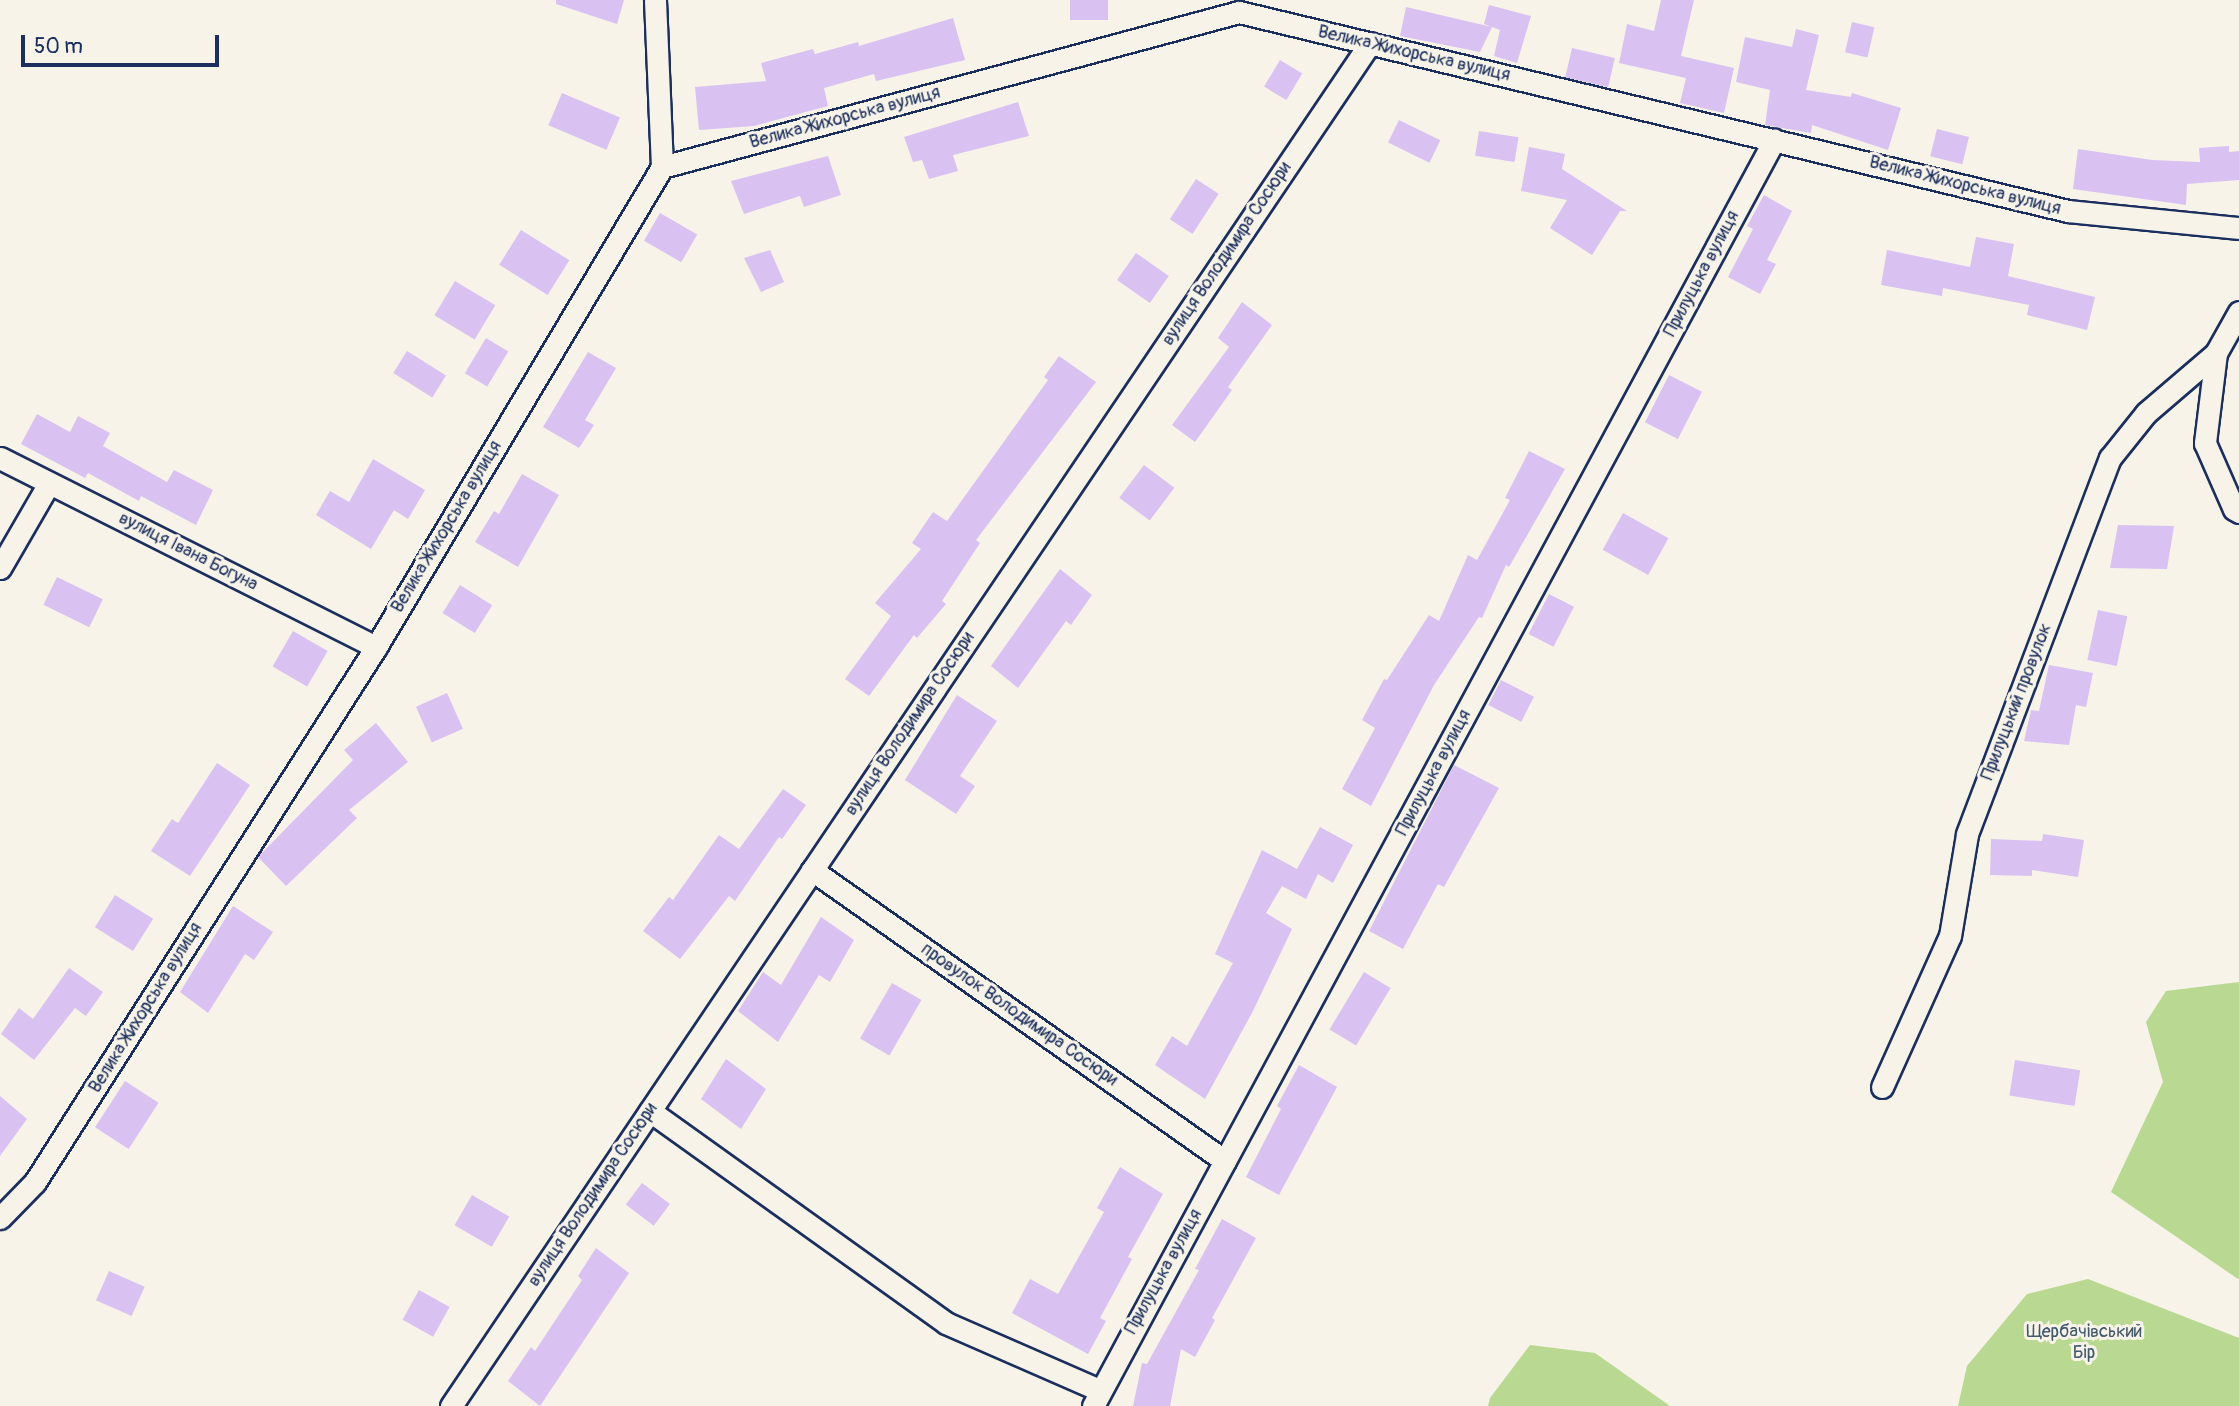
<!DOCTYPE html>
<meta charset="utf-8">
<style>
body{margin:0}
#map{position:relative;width:2239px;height:1406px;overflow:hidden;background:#f7f3e8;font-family:Pangolin,sans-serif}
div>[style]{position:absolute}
.green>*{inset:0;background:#b9d891}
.building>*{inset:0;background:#d9c2f1;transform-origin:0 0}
.roads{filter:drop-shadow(2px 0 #1b2f5e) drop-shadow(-2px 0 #1b2f5e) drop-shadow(0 2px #1b2f5e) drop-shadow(0 -2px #1b2f5e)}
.minor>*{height:21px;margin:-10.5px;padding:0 10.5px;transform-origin:10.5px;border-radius:10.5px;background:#f7f3e8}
span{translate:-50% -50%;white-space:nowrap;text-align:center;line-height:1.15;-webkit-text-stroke:6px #f7f3e8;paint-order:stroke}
.street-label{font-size:18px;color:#1b2f5e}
.park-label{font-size:18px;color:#42596b}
.scale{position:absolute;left:21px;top:35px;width:198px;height:32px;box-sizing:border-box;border:4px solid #1b2f5e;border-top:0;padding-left:9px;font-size:21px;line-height:24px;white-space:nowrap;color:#1b2f5e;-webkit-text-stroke:5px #f7f3e8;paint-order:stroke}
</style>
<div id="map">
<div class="green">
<i style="clip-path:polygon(2239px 982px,2239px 1278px,2238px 1279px,2111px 1192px,2163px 1082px,2146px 1022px,2166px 991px)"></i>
<i style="clip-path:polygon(2088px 1279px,2239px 1338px,2239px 1406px,1958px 1406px,1967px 1366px,2027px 1294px)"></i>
<i style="clip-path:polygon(1530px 1345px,1595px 1353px,1670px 1406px,1488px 1406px,1490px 1398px)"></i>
</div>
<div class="building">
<i style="clip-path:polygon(556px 0,624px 0,617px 24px,556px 4px)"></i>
<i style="left:1070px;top:0;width:38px;height:20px"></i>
<i style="clip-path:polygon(1661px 0,1694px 0,1681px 56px,1734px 68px,1724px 113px,1680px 103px,1686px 78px,1619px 63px,1627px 24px,1654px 31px)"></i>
<i style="clip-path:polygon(1489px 5px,1531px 16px,1517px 63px,1494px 56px,1500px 30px,1484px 24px)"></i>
<i style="clip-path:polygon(1406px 7px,1492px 27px,1480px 52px,1400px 36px)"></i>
<i style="clip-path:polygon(953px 18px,965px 60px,876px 81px,874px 74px,824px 88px,828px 106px,754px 126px,699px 130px,695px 87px,766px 81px,761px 63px,813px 49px,815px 54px,858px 42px,859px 46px)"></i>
<i style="left:1852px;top:22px;width:23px;height:31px;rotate:13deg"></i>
<i style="clip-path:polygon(1796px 29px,1819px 35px,1806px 90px,1851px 97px,1852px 93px,1901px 108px,1888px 150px,1812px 125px,1811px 133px,1765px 125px,1770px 90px,1736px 82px,1745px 37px,1792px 47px)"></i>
<i style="left:1572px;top:48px;width:44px;height:30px;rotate:13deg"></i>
<i style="left:1280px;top:60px;width:26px;height:31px;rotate:31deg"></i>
<i style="left:562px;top:93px;width:63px;height:35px;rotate:23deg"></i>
<i style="clip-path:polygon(1018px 102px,1029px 136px,953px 155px,958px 171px,929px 179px,922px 160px,913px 162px,904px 137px)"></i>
<i style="left:1399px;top:120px;width:46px;height:25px;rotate:26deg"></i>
<i style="left:1937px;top:129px;width:33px;height:28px;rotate:14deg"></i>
<i style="left:1479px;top:131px;width:40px;height:25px;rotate:9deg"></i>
<i style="clip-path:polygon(2229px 146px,2229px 152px,2239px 151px,2239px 180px,2187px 184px,2186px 205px,2073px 189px,2078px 149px,2152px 160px,2200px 162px,2199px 148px)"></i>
<i style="clip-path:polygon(1529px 147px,1565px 154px,1562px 169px,1627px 211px,1620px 211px,1592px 255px,1550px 228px,1567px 200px,1521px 191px)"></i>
<i style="clip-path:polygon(828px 156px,841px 195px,804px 207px,800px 196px,744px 214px,731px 181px)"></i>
<i style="left:1196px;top:179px;width:27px;height:48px;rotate:33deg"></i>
<i style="clip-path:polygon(1764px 195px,1792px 211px,1767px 260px,1776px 264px,1760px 294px,1728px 277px,1753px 229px,1747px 226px)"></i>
<i style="left:660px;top:213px;width:43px;height:32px;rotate:30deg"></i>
<i style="left:521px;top:230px;width:57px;height:41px;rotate:32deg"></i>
<i style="clip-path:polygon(1976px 237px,2014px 244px,2008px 276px,2095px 297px,2087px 330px,2027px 315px,2029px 305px,1943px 288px,1942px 296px,1881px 285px,1887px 250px,1970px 267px)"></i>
<i style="clip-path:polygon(770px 250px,784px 282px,761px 292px,744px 258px)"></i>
<i style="left:1136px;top:253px;width:40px;height:33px;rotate:35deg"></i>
<i style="left:455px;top:281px;width:47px;height:40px;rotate:31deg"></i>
<i style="clip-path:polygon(1242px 302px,1272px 325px,1228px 387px,1232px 390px,1195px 442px,1172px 425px,1229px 347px,1218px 338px)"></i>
<i style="left:486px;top:338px;width:26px;height:41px;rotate:31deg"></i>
<i style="left:407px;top:351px;width:46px;height:26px;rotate:32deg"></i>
<i style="clip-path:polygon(588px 352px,616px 368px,585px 420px,594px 425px,579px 448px,543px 427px)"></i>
<i style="clip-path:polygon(1059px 356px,1096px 382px,976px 540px,980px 543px,942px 601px,946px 604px,917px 638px,914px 635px,869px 696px,845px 679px,891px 616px,875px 603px,921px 549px,912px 543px,933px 512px,947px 521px,1048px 380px,1044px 377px)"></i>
<i style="left:1669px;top:375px;width:37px;height:53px;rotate:27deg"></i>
<i style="clip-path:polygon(37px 414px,70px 432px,78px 416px,110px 433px,103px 446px,167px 482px,174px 470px,213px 490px,196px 525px,141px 496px,139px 501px,88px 473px,85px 478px,21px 444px)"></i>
<i style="clip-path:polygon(1529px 451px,1565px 469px,1509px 567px,1506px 565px,1482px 618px,1479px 617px,1434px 685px,1371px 806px,1342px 789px,1375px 728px,1362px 720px,1384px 679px,1387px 680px,1429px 615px,1439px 621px,1468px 555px,1477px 560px,1510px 500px,1505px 498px)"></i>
<i style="clip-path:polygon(373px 459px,425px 490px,408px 519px,394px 510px,371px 549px,316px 515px,330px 491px,349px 502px)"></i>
<i style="left:1144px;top:465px;width:38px;height:41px;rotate:37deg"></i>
<i style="clip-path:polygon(522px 474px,559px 495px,518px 567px,475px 542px,494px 511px,499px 514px)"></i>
<i style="left:1623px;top:513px;width:52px;height:42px;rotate:29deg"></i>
<i style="clip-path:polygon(2118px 525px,2174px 526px,2167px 569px,2110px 568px)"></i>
<i style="clip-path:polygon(1060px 569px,1092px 595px,1071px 625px,1066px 621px,1018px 688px,991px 666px)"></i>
<i style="left:57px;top:577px;width:51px;height:31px;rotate:26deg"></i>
<i style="left:460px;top:585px;width:38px;height:33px;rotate:32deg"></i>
<i style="left:1549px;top:594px;width:28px;height:45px;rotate:27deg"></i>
<i style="left:2098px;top:610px;width:30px;height:51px;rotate:12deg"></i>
<i style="left:293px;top:631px;width:40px;height:41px;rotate:30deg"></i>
<i style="clip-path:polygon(2049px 665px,2093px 673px,2086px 707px,2076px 705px,2069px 745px,2024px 741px,2031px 710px,2039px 711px)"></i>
<i style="left:1501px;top:680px;width:37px;height:28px;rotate:27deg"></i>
<i style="left:447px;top:693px;width:39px;height:34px;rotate:66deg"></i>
<i style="clip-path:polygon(957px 695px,997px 721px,960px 776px,975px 786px,956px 814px,905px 780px)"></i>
<i style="clip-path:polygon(376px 723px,408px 762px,349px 810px,357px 818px,286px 886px,258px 857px,353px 760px,344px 750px)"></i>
<i style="clip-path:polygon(217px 763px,250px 785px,190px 876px,151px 851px,172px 819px,178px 823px)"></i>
<i style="clip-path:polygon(1454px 765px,1499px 788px,1444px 887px,1438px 884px,1403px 949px,1369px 931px)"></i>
<i style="clip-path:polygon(783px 789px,806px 805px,782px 839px,779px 837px,735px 901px,729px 896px,680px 959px,643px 931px,669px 897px,673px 900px,719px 835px,739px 849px)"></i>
<i style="clip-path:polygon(1320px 827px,1353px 845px,1333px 883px,1318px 874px,1306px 899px,1282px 886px,1266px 913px,1292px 929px,1253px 1011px,1205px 1099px,1155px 1065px,1172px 1036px,1187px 1046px,1233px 963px,1215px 954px,1262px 850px,1297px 869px)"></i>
<i style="clip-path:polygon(2043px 834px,2084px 840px,2078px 877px,2032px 870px,2032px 876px,1990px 875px,1991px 839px,2042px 841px)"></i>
<i style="left:115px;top:895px;width:45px;height:38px;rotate:32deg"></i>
<i style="clip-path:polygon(233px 906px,273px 932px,254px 960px,245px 954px,208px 1013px,180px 992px)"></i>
<i style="clip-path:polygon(821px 917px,854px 940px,830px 982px,819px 975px,778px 1042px,738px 1011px,763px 972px,781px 985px)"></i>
<i style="clip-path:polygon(69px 968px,103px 992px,86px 1016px,75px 1008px,34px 1060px,1px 1034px,19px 1008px,33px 1019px)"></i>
<i style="left:1364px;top:972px;width:31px;height:67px;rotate:31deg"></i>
<i style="left:892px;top:983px;width:34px;height:64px;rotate:30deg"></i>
<i style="clip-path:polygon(726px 1059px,766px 1089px,741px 1129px,701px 1099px)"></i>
<i style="left:2015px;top:1060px;width:66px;height:36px;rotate:9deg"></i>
<i style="clip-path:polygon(1299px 1065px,1337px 1087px,1279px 1195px,1246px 1177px,1281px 1109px,1277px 1106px)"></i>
<i style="left:125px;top:1081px;width:40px;height:55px;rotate:33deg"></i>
<i style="clip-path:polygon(0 1096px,27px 1119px,0 1156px)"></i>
<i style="clip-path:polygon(1120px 1167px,1163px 1194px,1128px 1257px,1132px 1259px,1100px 1318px,1106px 1321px,1088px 1354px,1012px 1313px,1030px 1279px,1058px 1294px,1104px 1212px,1097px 1208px)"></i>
<i style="left:642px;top:1183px;width:35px;height:27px;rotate:37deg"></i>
<i style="left:472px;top:1195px;width:43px;height:35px;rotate:30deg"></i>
<i style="clip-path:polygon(1222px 1219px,1256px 1238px,1212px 1318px,1215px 1320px,1195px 1357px,1181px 1349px,1170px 1406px,1133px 1406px,1142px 1363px,1147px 1364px,1199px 1270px,1195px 1269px)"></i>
<i style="clip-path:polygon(596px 1248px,629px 1273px,540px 1406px,508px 1381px,531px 1347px,535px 1351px,582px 1280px,578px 1276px)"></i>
<i style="left:109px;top:1271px;width:39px;height:32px;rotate:24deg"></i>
<i style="left:419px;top:1290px;width:35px;height:34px;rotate:29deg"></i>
</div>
<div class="roads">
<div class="minor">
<i style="left:655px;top:0;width:167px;rotate:87.6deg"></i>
<i style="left:2239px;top:312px;width:47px;rotate:119.3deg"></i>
<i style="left:2216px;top:353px;width:91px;rotate:97deg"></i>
<i style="left:2205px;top:443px;width:72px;rotate:66.3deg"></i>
<i style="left:2234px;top:509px;width:6px;rotate:31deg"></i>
<i style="left:0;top:458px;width:421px;rotate:26.7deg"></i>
<i style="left:0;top:568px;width:98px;rotate:-60deg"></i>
<i style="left:812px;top:870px;width:505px;rotate:35.17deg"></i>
<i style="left:1882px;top:1087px;width:166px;rotate:-65.8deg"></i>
<i style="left:1950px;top:936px;width:103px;rotate:-80.5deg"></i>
<i style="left:1967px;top:834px;width:402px;rotate:-69.2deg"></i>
<i style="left:2110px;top:458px;width:58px;rotate:-51.3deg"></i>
<i style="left:2146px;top:413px;width:92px;rotate:-40.6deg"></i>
<i style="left:650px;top:1111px;width:364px;rotate:35.6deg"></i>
<i style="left:946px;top:1323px;width:167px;rotate:23.6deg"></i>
<i style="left:0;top:1218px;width:50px;rotate:-45.8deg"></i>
<i style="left:35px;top:1182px;width:634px;rotate:-57.49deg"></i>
<i style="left:376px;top:647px;width:559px;rotate:-59.21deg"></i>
<i style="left:662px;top:167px;width:597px;rotate:-15.04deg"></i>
<i style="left:1239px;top:12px;width:853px;rotate:13.5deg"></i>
<i style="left:2068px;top:211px;width:172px;rotate:5.7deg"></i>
<i style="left:451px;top:1406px;width:1644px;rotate:-56.01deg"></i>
<i style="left:1093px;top:1406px;width:1438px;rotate:-61.72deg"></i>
</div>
</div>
<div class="street-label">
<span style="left:1414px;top:54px;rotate:13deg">Велика Жихорська вулиця</span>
<span style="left:845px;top:118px;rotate:-15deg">Велика Жихорська вулиця</span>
<span style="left:1965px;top:186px;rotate:14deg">Велика Жихорська вулиця</span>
<span style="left:1227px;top:254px;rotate:-56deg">вулиця Володимира Сосюри</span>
<span style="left:1702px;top:274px;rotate:-62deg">Прилуцька вулиця</span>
<span style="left:447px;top:527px;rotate:-59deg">Велика Жихорська вулиця</span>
<span style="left:188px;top:552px;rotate:27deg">вулиця Івана Богуна</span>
<span style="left:2017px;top:702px;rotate:-69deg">Прилуцький провулок</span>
<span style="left:910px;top:724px;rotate:-56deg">вулиця Володимира Сосюри</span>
<span style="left:1434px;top:773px;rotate:-62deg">Прилуцька вулиця</span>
<span style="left:146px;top:1008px;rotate:-58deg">Велика Жихорська вулиця</span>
<span style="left:1019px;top:1015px;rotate:35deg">провулок Володимира Сосюри</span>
<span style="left:593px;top:1195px;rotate:-56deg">вулиця Володимира Сосюри</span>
<span style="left:1164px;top:1272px;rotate:-61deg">Прилуцька вулиця</span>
</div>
<div class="park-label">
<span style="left:2084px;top:1343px">Щербачівський<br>Бір</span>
</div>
<div class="scale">50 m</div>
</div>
